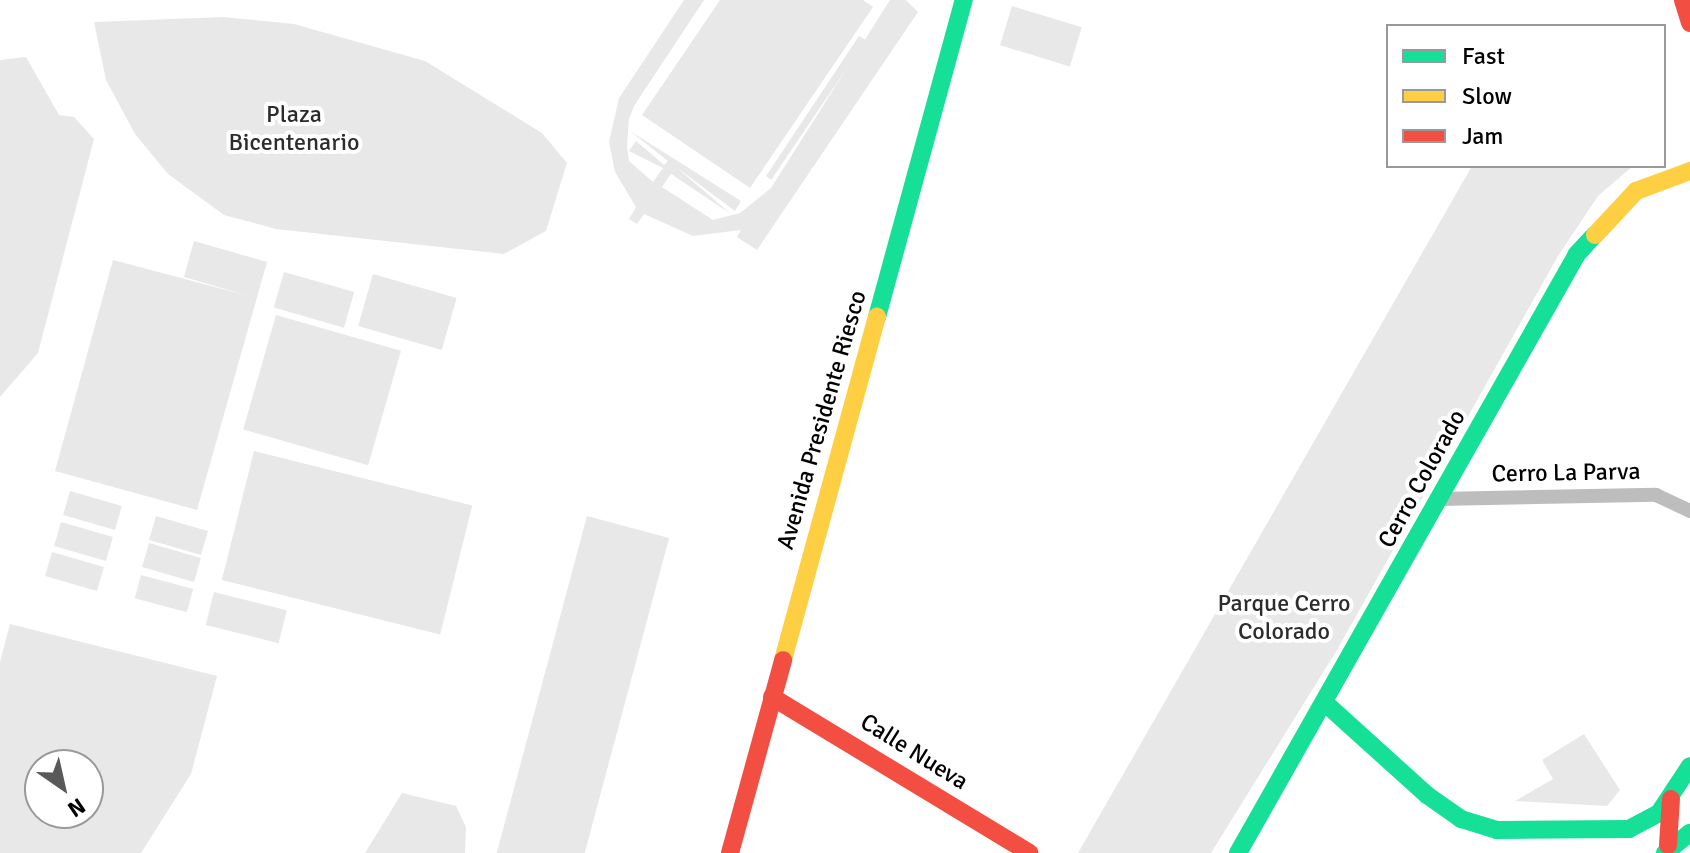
<!DOCTYPE html>
<style>
body{margin:0}
#map{position:relative;width:1690px;height:853px;overflow:hidden;background:#fff;font-family:Signika,sans-serif}
div>[style]{position:absolute}
.green>*{inset:0;background:#e8e8e8;transform-origin:0 0}
.street>*{height:14px;margin:-7px;padding:0 7px;transform-origin:7px;border-radius:7px;background:#bdbdbd}
.fast>*{height:18px;margin:-9px;padding:0 9px;transform-origin:9px;border-radius:9px;background:#16e098}
.slow>*{height:18px;margin:-9px;padding:0 9px;transform-origin:9px;border-radius:9px;background:#ffcf43}
.jam>*{height:18px;margin:-9px;padding:0 9px;transform-origin:9px;border-radius:9px;background:#f24e42}
span{translate:-50% -50%;white-space:nowrap;text-align:center;line-height:1.15;-webkit-text-stroke:8px #fff;paint-order:stroke}
.park-label{font-size:24px;color:#2c2c2c}
.street-label{font-size:24px;color:#000}
.legend{position:absolute;left:1386px;top:24px;width:280px;height:144px;box-sizing:border-box;background:#fff;border:2px solid #999;margin:0;padding:10px 14px;list-style:none;font-size:24px;color:#000}
.legend li{display:flex;align-items:center;gap:16px;height:40px}
.legend b{width:40px;border:2px solid #999}
.north{position:absolute;left:24px;top:749px;width:80px;height:80px;box-sizing:border-box;background:#fff;border:2px solid #999;border-radius:50%;rotate:146deg;font-size:22px;font-weight:700;line-height:32px;text-align:center;color:#000}
.north::after{content:'';display:block;margin:auto;width:28px;height:36px;background:#595959;clip-path:polygon(50% 0,100% 100%,50% 72%,0 100%)}
</style>
<div id="map">
<div class="green">
<i style="clip-path:polygon(684px 0,704px 0,634px 106px,629px 119px,627px 147px,629px 161px,653px 182px,663px 168px,629px 151px,636px 141px,664px 165px,668px 161px,630px 131px,741px 201px,735px 211px,676px 167px,731px 214px,671px 174px,662px 187px,713px 220px,740px 213px,771px 188px,890px 0,906px 0,918px 12px,757px 250px,737px 237px,741px 230px,693px 236px,644px 214px,637px 224px,629px 219px,636px 207px,615px 172px,609px 142px,619px 98px)"></i>
<i style="clip-path:polygon(720px 0,863px 0,873px 7px,750px 188px,642px 115px)"></i>
<i style="left:1012px;top:6px;width:73px;height:41px;rotate:17deg"></i>
<i style="clip-path:polygon(223px 17px,294px 24px,425px 61px,542px 133px,567px 163px,546px 231px,504px 254px,276px 229px,224px 215px,168px 174px,135px 134px,106px 80px,94px 22px)"></i>
<i style="clip-path:polygon(859px 36px,866px 40px,771px 180px,766px 176px)"></i>
<i style="clip-path:polygon(26px 57px,59px 115px,74px 117px,94px 139px,38px 353px,0 397px,0 60px)"></i>
<i style="clip-path:polygon(1472px 166px,1633px 166px,1598px 196px,1558px 256px,1337px 650px,1211px 853px,1078px 853px)"></i>
<i style="clip-path:polygon(194px 241px,267px 262px,197px 510px,55px 471px,113px 260px,249px 296px,184px 277px)"></i>
<i style="left:284px;top:272px;width:73px;height:37px;rotate:16deg"></i>
<i style="left:373px;top:274px;width:87px;height:54px;rotate:16deg"></i>
<i style="left:276px;top:315px;width:130px;height:119px;rotate:16deg"></i>
<i style="left:254px;top:451px;width:225px;height:133px;rotate:14deg"></i>
<i style="left:70px;top:491px;width:54px;height:25px;rotate:16deg"></i>
<i style="left:156px;top:516px;width:54px;height:25px;rotate:16deg"></i>
<i style="left:587px;top:516px;width:85px;height:349px;rotate:15deg"></i>
<i style="left:61px;top:522px;width:54px;height:25px;rotate:16deg"></i>
<i style="left:149px;top:543px;width:54px;height:25px;rotate:16deg"></i>
<i style="left:52px;top:552px;width:54px;height:25px;rotate:16deg"></i>
<i style="left:141px;top:575px;width:54px;height:24px;rotate:15deg"></i>
<i style="left:214px;top:592px;width:75px;height:34px;rotate:14deg"></i>
<i style="clip-path:polygon(evenodd,10px 624px,217px 676px,191px 774px,141px 853px,0 853px,0 662px,10px 624px,40px 765px,88px 765px,88px 813px,40px 813px,40px 765px)"></i>
<i style="clip-path:polygon(1584px 734px,1620px 790px,1607px 806px,1515px 801px,1553px 779px,1542px 760px)"></i>
<i style="clip-path:polygon(402px 793px,456px 806px,466px 827px,465px 853px,365px 853px)"></i>
</div>
<div class="street">
<i style="left:1438px;top:499px;width:218px;rotate:-1.1deg"></i>
<i style="left:1656px;top:495px;width:38px;rotate:25deg"></i>
</div>
<div class="fast">
<i style="left:877px;top:317px;width:329px;rotate:-74.7deg"></i>
<i style="left:1324px;top:702px;width:139px;rotate:42.1deg"></i>
<i style="left:1427px;top:795px;width:42px;rotate:35.2deg"></i>
<i style="left:1461px;top:819px;width:38px;rotate:17deg"></i>
<i style="left:1497px;top:830px;width:132px;rotate:-0.4deg"></i>
<i style="left:1629px;top:829px;width:34px;rotate:-28deg"></i>
<i style="left:1659px;top:813px;width:56px;rotate:-56.6deg"></i>
<i style="left:1238px;top:853px;width:688px;rotate:-60.49deg"></i>
<i style="left:1577px;top:254px;width:26px;rotate:-47deg"></i>
<i style="left:1665px;top:853px;width:32px;rotate:-39deg"></i>
</div>
<div class="slow">
<i style="left:1595px;top:235px;width:60px;rotate:-47deg"></i>
<i style="left:1636px;top:191px;width:58px;rotate:-20.3deg"></i>
<i style="left:783px;top:660px;width:356px;rotate:-74.7deg"></i>
</div>
<div class="jam">
<i style="left:1683px;top:0;width:24px;rotate:73deg"></i>
<i style="left:772px;top:697px;width:301px;rotate:31.2deg"></i>
<i style="left:1668px;top:845px;width:46px;rotate:-86.3deg"></i>
<i style="left:730px;top:853px;width:200px;rotate:-74.6deg"></i>
</div>
<div class="park-label">
<span style="left:294px;top:129px">Plaza<br>Bicentenario</span>
<span style="left:1284px;top:618px">Parque Cerro<br>Colorado</span>
</div>
<div class="street-label">
<span style="left:822px;top:420px;rotate:-74deg">Avenida Presidente Riesco</span>
<span style="left:1566px;top:473px;rotate:-1deg">Cerro La Parva</span>
<span style="left:1422px;top:479px;rotate:-61deg">Cerro Colorado</span>
<span style="left:914px;top:752px;rotate:32deg">Calle Nueva</span>
</div>
<ul class="legend">
<li><b style="height:10px;background:#16e098"></b>Fast</li>
<li><b style="height:10px;background:#ffcf43"></b>Slow</li>
<li><b style="height:10px;background:#f24e42"></b>Jam</li>
</ul>
<div class="north">N</div>
</div>
